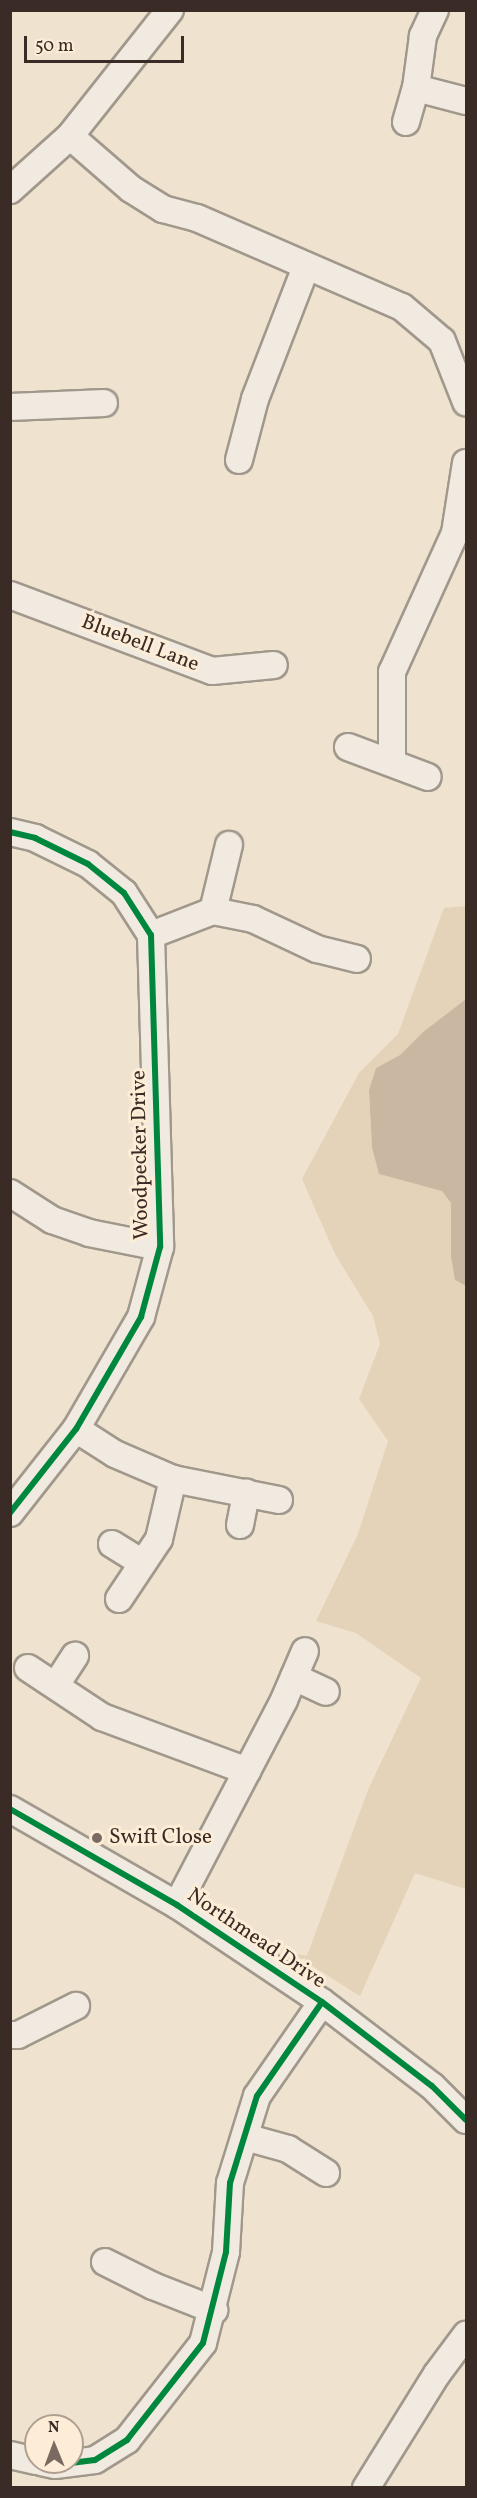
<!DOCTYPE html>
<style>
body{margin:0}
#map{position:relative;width:477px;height:2498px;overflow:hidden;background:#efe2cf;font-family:Vollkorn,serif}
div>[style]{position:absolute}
.green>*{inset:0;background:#e4d2b9}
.water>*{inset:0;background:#cab7a1}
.roads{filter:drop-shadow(2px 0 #a1988c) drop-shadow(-2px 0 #a1988c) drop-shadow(0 2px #a1988c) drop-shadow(0 -2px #a1988c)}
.street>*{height:26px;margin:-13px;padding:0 13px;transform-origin:13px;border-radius:13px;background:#f1eae0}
.cycleway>*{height:6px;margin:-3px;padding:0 3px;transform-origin:3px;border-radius:3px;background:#00873e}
.dots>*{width:16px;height:16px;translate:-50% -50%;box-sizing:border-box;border:3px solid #fdedd7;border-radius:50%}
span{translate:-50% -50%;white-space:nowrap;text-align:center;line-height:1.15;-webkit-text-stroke:6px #fdedd7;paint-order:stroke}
.street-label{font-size:21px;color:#3a2b26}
.poi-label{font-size:21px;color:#3a2b26}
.left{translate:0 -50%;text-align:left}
.frame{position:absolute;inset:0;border:12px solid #3a2b26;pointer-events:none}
.north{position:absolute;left:24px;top:2414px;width:60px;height:60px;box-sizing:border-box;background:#fdedd7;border:2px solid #af9f90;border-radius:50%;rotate:359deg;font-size:16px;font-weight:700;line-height:24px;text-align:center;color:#3a2b26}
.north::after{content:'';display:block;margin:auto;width:21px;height:27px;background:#796b61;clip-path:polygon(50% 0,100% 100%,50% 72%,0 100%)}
.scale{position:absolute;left:24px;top:36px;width:160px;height:27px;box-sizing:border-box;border:3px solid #3a2b26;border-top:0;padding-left:8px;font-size:18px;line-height:21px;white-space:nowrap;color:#3a2b26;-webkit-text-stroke:4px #fdedd7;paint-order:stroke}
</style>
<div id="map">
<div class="green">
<i style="clip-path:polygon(466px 906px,466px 999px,423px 1032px,400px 1055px,376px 1068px,369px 1090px,372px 1148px,379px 1174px,442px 1190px,451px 1202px,451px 1257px,455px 1280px,466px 1286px,466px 1889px,415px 1873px,360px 1996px,292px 1953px,307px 1956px,368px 1790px,421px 1678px,356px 1633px,316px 1621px,358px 1534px,388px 1441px,359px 1399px,380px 1344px,373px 1316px,335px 1254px,302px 1179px,359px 1073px,398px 1034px,444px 908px)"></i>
</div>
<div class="water">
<i style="clip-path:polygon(466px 999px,466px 1286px,455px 1280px,451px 1257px,451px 1203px,442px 1191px,379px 1174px,372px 1148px,369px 1090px,376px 1068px,400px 1055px,423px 1032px)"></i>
</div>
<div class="roads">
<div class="street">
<i style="left:435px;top:10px;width:29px;rotate:115deg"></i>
<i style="left:423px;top:36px;width:52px;rotate:97.7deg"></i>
<i style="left:416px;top:88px;width:52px;rotate:14.6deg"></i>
<i style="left:406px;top:122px;width:35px;rotate:-74deg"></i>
<i style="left:70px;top:136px;width:81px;rotate:41deg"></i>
<i style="left:131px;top:189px;width:38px;rotate:32deg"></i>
<i style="left:163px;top:209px;width:35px;rotate:15deg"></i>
<i style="left:197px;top:218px;width:223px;rotate:23.5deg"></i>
<i style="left:402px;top:307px;width:52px;rotate:40.4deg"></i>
<i style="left:442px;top:341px;width:66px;rotate:68.5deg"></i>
<i style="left:10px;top:190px;width:81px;rotate:-42deg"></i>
<i style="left:70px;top:136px;width:161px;rotate:-51.6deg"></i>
<i style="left:10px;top:407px;width:94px;rotate:-2.4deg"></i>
<i style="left:239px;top:460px;width:63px;rotate:-75.3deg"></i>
<i style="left:255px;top:399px;width:142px;rotate:-68.9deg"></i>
<i style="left:10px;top:595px;width:216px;rotate:20.6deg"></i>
<i style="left:212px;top:671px;width:62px;rotate:-5.5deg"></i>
<i style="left:348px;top:747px;width:85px;rotate:20.6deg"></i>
<i style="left:392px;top:763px;width:91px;rotate:-90deg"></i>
<i style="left:392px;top:672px;width:153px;rotate:-65.6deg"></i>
<i style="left:455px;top:533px;width:71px;rotate:-81.1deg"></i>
<i style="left:10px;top:832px;width:26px;rotate:13deg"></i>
<i style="left:35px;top:838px;width:59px;rotate:26.1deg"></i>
<i style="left:88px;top:864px;width:46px;rotate:38.9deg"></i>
<i style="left:124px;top:893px;width:50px;rotate:57.3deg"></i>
<i style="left:151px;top:935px;width:312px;rotate:88.3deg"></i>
<i style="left:160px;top:1247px;width:73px;rotate:105.2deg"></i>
<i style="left:141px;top:1317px;width:129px;rotate:120.1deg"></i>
<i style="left:76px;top:1429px;width:107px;rotate:128.2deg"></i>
<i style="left:213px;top:911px;width:41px;rotate:11.3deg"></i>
<i style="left:253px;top:919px;width:71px;rotate:25.1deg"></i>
<i style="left:317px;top:949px;width:41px;rotate:14deg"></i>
<i style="left:151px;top:935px;width:66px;rotate:-21.2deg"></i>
<i style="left:213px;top:911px;width:68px;rotate:-76.4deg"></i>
<i style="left:10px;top:1193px;width:50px;rotate:32.7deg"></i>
<i style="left:52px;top:1220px;width:39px;rotate:19deg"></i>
<i style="left:89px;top:1233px;width:72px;rotate:11.2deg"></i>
<i style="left:76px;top:1429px;width:46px;rotate:32.7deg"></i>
<i style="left:115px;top:1454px;width:63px;rotate:23.3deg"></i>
<i style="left:173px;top:1479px;width:108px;rotate:11.2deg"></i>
<i style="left:240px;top:1525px;width:33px;rotate:-79deg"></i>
<i style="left:112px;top:1544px;width:36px;rotate:32deg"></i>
<i style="left:119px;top:1599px;width:72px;rotate:-56.3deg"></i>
<i style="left:159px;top:1539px;width:62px;rotate:-76.9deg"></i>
<i style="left:28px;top:1668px;width:89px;rotate:33.5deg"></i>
<i style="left:102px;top:1717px;width:155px;rotate:20.4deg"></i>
<i style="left:294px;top:1677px;width:35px;rotate:25deg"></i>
<i style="left:56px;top:1685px;width:35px;rotate:-57deg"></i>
<i style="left:10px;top:1809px;width:193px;rotate:29.9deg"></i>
<i style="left:177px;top:1905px;width:174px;rotate:33.8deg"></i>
<i style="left:322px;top:2002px;width:138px;rotate:37.4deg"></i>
<i style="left:432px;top:2086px;width:48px;rotate:45deg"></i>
<i style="left:177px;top:1905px;width:231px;rotate:-62.4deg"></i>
<i style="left:284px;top:1700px;width:53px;rotate:-66.8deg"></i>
<i style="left:10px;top:2035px;width:8px"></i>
<i style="left:18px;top:2035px;width:65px;rotate:-26.6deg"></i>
<i style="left:245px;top:2137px;width:45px;rotate:15.6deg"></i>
<i style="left:288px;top:2149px;width:45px;rotate:32.3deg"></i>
<i style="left:105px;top:2262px;width:54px;rotate:26.6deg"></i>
<i style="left:153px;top:2286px;width:66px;rotate:21.5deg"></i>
<i style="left:10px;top:2455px;width:27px;rotate:13deg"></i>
<i style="left:41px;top:2462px;width:14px;rotate:12deg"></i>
<i style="left:55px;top:2465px;width:40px;rotate:-7.1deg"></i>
<i style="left:95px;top:2460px;width:38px;rotate:-32deg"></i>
<i style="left:127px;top:2440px;width:123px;rotate:-51.9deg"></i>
<i style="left:203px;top:2343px;width:94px;rotate:-75.8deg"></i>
<i style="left:226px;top:2252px;width:69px;rotate:-86.7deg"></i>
<i style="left:230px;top:2183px;width:91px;rotate:-72.8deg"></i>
<i style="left:257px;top:2096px;width:114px;rotate:-55.3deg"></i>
<i style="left:366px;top:2488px;width:134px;rotate:-58.1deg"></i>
<i style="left:437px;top:2374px;width:49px;rotate:-53.4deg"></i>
</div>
</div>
<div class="cycleway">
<i style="left:10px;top:832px;width:26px;rotate:13deg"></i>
<i style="left:35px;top:838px;width:59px;rotate:26.1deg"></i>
<i style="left:88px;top:864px;width:46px;rotate:38.9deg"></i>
<i style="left:124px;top:893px;width:50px;rotate:57.3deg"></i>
<i style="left:151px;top:935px;width:312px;rotate:88.3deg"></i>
<i style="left:160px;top:1247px;width:73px;rotate:105.2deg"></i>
<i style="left:141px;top:1317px;width:129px;rotate:120.1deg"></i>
<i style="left:76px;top:1429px;width:107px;rotate:128.2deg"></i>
<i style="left:10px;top:1809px;width:193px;rotate:29.9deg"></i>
<i style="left:177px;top:1905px;width:174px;rotate:33.8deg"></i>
<i style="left:322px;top:2002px;width:138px;rotate:37.4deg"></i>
<i style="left:432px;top:2086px;width:48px;rotate:45deg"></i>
<i style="left:41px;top:2462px;width:14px;rotate:12deg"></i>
<i style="left:55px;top:2465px;width:40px;rotate:-7.1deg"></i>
<i style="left:95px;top:2460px;width:38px;rotate:-32deg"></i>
<i style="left:127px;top:2440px;width:123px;rotate:-51.9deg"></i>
<i style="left:203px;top:2343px;width:94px;rotate:-75.8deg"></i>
<i style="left:226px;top:2252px;width:69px;rotate:-86.7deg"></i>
<i style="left:230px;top:2183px;width:91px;rotate:-72.8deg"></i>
<i style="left:257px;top:2096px;width:114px;rotate:-55.3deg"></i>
</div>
<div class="dots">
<i style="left:97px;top:1838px;background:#796b61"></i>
</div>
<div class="street-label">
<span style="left:140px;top:644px;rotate:21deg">Bluebell Lane</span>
<span style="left:141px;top:1155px;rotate:-91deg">Woodpecker Drive</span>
<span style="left:256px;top:1939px;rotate:34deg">Northmead Drive</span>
</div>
<div class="poi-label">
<span class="left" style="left:109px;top:1838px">Swift Close</span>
</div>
<div class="frame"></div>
<div class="north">N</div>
<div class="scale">50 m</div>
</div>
